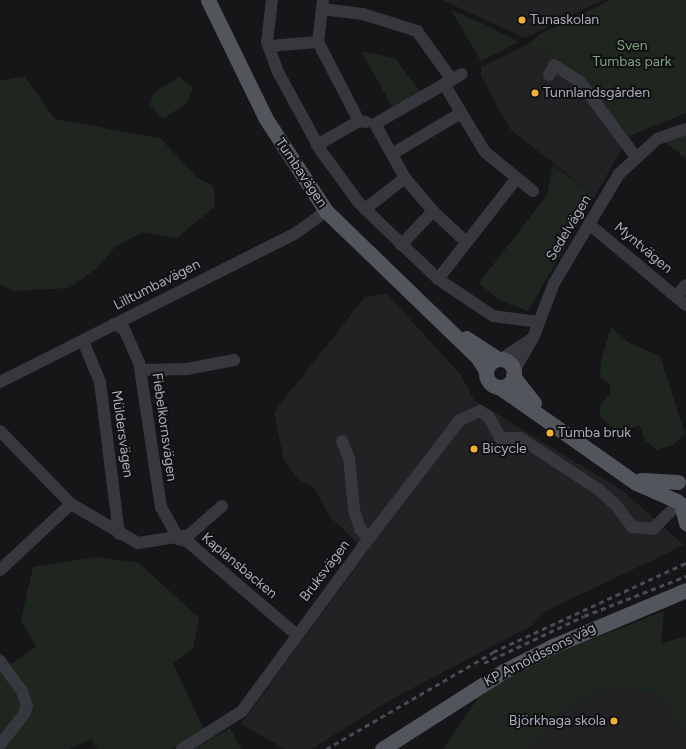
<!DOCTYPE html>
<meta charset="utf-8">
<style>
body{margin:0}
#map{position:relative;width:686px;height:749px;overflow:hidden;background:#161618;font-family:Figtree,sans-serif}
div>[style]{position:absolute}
.built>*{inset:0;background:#222225}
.green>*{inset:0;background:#1e261f}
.minor>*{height:12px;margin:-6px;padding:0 6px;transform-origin:6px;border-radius:6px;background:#37383d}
.major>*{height:15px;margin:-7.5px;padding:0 7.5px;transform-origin:7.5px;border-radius:7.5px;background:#53555c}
.major>.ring{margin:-7.5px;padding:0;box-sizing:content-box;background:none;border:15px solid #53555c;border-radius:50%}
.rail>*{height:2.5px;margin-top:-1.25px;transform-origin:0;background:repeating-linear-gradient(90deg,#4a4c52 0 5px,transparent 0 9px)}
.dots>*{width:11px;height:11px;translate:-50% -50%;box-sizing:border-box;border:2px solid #111113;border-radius:50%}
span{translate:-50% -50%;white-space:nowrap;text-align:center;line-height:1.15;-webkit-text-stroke:4px #111113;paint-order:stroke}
.poi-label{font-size:14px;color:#a8adb8}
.left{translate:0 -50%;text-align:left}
.right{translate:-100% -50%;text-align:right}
.park-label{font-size:14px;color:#7fa381}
.street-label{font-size:14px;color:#a8adb8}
</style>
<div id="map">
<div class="built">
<i style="clip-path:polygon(442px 0,603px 0,525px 38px)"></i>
<i style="clip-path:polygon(527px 45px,551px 55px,573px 72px,629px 136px,595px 196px,510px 129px,481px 76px,481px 67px)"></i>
<i style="clip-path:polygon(386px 293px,461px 375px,474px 400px,623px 491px,684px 545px,546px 611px,531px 626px,390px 700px,312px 749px,285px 749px,241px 724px,367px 552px,330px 517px,315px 489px,298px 479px,284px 460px,274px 412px,365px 297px)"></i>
<i style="clip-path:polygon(607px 688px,656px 692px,686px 738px,686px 749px,533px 749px,558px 714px)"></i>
</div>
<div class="green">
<i style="clip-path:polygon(611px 0,686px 0,686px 113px,629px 136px,573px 72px,551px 55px,527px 45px,540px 34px)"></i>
<i style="clip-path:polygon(451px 10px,484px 24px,519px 42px,481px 61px)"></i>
<i style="clip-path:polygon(361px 51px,395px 58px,422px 94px,394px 110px)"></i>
<i style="clip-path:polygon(24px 76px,55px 119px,160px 138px,198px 178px,214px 186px,215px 206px,177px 238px,143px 232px,116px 246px,96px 269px,69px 288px,14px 291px,0 285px,0 81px)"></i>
<i style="clip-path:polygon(179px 77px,193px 87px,188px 102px,163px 119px,150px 105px,153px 93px)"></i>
<i style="clip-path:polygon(686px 134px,686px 159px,664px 141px)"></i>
<i style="clip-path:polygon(553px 165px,595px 196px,528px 311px,498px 299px,479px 283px,547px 195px)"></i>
<i style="clip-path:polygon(611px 327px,628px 342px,660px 356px,685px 434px,672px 445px,656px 450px,645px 440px,639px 425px,623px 431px,612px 428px,601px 418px,599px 407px,610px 393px,610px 384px,600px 377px,601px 361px)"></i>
<i style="clip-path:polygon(97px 557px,139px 563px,199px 618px,193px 649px,173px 663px,204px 730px,171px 749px,97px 749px,91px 739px,70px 749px,0 749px,0 652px,9px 665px,36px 647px,21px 620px,33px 567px)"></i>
<i style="clip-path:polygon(664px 611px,661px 644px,686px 636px,686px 738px,656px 692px,607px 688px,558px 714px,533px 749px,443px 749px,482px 692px,548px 657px)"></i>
<i style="clip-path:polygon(230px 728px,241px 749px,193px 749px)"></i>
</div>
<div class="minor">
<i style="left:272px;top:0;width:42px;rotate:96.8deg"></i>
<i style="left:267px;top:42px;width:32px;rotate:70deg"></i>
<i style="left:278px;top:72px;width:90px;rotate:61.4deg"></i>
<i style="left:321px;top:151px;width:64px;rotate:53.8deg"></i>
<i style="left:359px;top:203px;width:110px;rotate:43.9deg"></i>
<i style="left:438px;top:279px;width:66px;rotate:33.9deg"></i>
<i style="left:493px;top:316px;width:46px;rotate:7.4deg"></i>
<i style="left:323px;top:0;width:42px;rotate:96.8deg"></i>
<i style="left:318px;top:42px;width:89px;rotate:62.6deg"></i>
<i style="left:322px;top:9px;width:41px;rotate:7deg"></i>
<i style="left:363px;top:14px;width:57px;rotate:17.5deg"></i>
<i style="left:417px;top:31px;width:60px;rotate:54.5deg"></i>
<i style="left:269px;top:46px;width:49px;rotate:-4.7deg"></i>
<i style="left:549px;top:75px;width:11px;rotate:-63deg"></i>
<i style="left:554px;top:65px;width:31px;rotate:33deg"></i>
<i style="left:580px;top:82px;width:94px;rotate:53.3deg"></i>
<i style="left:444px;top:84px;width:79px;rotate:58.9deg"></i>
<i style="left:485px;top:152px;width:62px;rotate:39.1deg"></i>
<i style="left:375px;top:124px;width:62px;rotate:60.9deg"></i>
<i style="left:405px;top:178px;width:43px;rotate:49.7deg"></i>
<i style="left:433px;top:211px;width:44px;rotate:43.2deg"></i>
<i style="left:375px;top:124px;width:100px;rotate:-29.9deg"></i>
<i style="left:317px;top:145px;width:48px;rotate:-29.7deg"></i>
<i style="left:359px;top:121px;width:7px;rotate:8deg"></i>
<i style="left:392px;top:154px;width:80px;rotate:-30.7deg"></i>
<i style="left:365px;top:209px;width:51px;rotate:-37.8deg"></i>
<i style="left:589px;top:224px;width:126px;rotate:39.9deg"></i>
<i style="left:401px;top:245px;width:47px;rotate:-46.7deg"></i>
<i style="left:438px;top:279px;width:127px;rotate:-52deg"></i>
<i style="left:677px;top:296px;width:14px;rotate:-51deg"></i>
<i style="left:114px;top:324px;width:11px;rotate:27deg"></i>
<i style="left:124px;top:329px;width:36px;rotate:66deg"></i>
<i style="left:139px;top:362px;width:147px;rotate:81.4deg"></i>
<i style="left:161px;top:507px;width:37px;rotate:61deg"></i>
<i style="left:533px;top:338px;width:59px;rotate:-69.1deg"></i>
<i style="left:554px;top:283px;width:127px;rotate:-59.2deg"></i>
<i style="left:619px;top:174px;width:52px;rotate:-42.6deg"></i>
<i style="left:657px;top:139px;width:31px;rotate:-19deg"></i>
<i style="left:83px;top:341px;width:44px;rotate:67.5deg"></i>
<i style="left:100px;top:382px;width:153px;rotate:82.9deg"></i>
<i style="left:501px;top:359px;width:38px;rotate:-33deg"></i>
<i style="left:533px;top:338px;width:39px;rotate:120deg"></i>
<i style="left:141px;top:370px;width:46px;rotate:-1.2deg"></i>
<i style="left:187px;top:369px;width:48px;rotate:-10.8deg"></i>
<i style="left:0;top:382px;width:331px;rotate:-26.7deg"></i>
<i style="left:296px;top:233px;width:37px;rotate:-36deg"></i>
<i style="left:0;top:431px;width:102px;rotate:45.8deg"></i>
<i style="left:71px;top:504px;width:78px;rotate:30.2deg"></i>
<i style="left:138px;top:543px;width:52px;rotate:-8.9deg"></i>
<i style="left:189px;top:535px;width:44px;rotate:-41.3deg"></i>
<i style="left:342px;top:441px;width:18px;rotate:68deg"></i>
<i style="left:349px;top:458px;width:52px;rotate:84.5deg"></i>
<i style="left:354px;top:510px;width:20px;rotate:72deg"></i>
<i style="left:360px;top:529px;width:13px;rotate:45deg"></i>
<i style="left:179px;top:539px;width:9px;rotate:18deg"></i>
<i style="left:188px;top:542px;width:143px;rotate:40.5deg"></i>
<i style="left:0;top:570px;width:97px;rotate:-42.9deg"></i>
<i style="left:0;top:661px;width:37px;rotate:54deg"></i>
<i style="left:22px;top:691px;width:16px;rotate:72deg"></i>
<i style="left:27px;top:706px;width:9px;rotate:111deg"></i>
<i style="left:24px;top:714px;width:39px;rotate:128deg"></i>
<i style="left:182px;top:749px;width:71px;rotate:-32.3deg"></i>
<i style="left:242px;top:711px;width:215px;rotate:-53.7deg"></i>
<i style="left:369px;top:538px;width:149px;rotate:-52.4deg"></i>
<i style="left:460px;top:420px;width:22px;rotate:-24deg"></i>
<i style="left:480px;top:411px;width:11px;rotate:34deg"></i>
<i style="left:489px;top:417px;width:24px;rotate:62deg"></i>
<i style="left:500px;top:438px;width:20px"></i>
<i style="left:520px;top:438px;width:93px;rotate:33.2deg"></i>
<i style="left:598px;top:489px;width:24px;rotate:42deg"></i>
<i style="left:616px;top:505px;width:27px;rotate:54deg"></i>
<i style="left:632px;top:527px;width:21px;rotate:5deg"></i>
<i style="left:653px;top:529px;width:37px;rotate:-45deg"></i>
</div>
<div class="major">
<i style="left:208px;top:0;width:132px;rotate:64deg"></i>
<i style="left:266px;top:119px;width:110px;rotate:56.9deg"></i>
<i style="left:326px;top:211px;width:211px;rotate:44deg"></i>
<i style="left:478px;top:358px;width:15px;rotate:58deg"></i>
<i style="left:466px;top:338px;width:38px;rotate:33deg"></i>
<i class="ring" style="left:486px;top:359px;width:13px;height:13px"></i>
<i style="left:513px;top:376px;width:34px;rotate:52deg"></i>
<i style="left:499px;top:387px;width:167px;rotate:35deg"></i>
<i style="left:636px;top:483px;width:45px;rotate:23.7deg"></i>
<i style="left:641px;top:480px;width:37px;rotate:3deg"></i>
<i style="left:681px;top:504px;width:20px;rotate:75deg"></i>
<i style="left:382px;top:749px;width:145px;rotate:-32.6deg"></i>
<i style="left:504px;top:671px;width:55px;rotate:-27deg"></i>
<i style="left:553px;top:646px;width:144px;rotate:-22.8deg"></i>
</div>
<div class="rail">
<i style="left:484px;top:663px;width:110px;rotate:-25.2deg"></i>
<i style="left:584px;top:616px;width:110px;rotate:-21.4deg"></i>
<i style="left:326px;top:749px;width:193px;rotate:-30.1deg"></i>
<i style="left:493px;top:652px;width:213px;rotate:-24.8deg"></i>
</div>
<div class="dots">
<i style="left:522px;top:20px;background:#f2b134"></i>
<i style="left:535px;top:93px;background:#f2b134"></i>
<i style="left:550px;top:433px;background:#f2b134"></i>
<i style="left:474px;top:449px;background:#f2b134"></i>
<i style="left:614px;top:721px;background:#f2b134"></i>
</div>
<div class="poi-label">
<span class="left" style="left:530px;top:20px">Tunaskolan</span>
<span class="left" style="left:543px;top:93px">Tunnlandsgården</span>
<span class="left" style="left:558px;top:433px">Tumba bruk</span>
<span class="left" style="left:482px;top:449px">Bicycle</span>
<span class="right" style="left:606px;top:721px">Björkhaga skola</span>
</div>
<div class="park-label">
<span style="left:632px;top:54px">Sven<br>Tumbas park</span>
</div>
<div class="street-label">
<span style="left:301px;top:173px;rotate:56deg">Tumbavägen</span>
<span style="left:569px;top:228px;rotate:-59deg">Sedelvägen</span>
<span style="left:643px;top:248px;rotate:40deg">Myntvägen</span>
<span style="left:157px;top:285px;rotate:-27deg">Lilltumbavägen</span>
<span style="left:164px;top:427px;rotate:82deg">Fiebelkornsvägen</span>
<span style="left:122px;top:434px;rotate:82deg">Müldersvägen</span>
<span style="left:239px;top:566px;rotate:40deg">Kaplansbacken</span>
<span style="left:325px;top:571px;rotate:-53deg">Bruksvägen</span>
<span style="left:540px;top:655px;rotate:-27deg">KP Arnoldssons väg</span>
</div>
</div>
